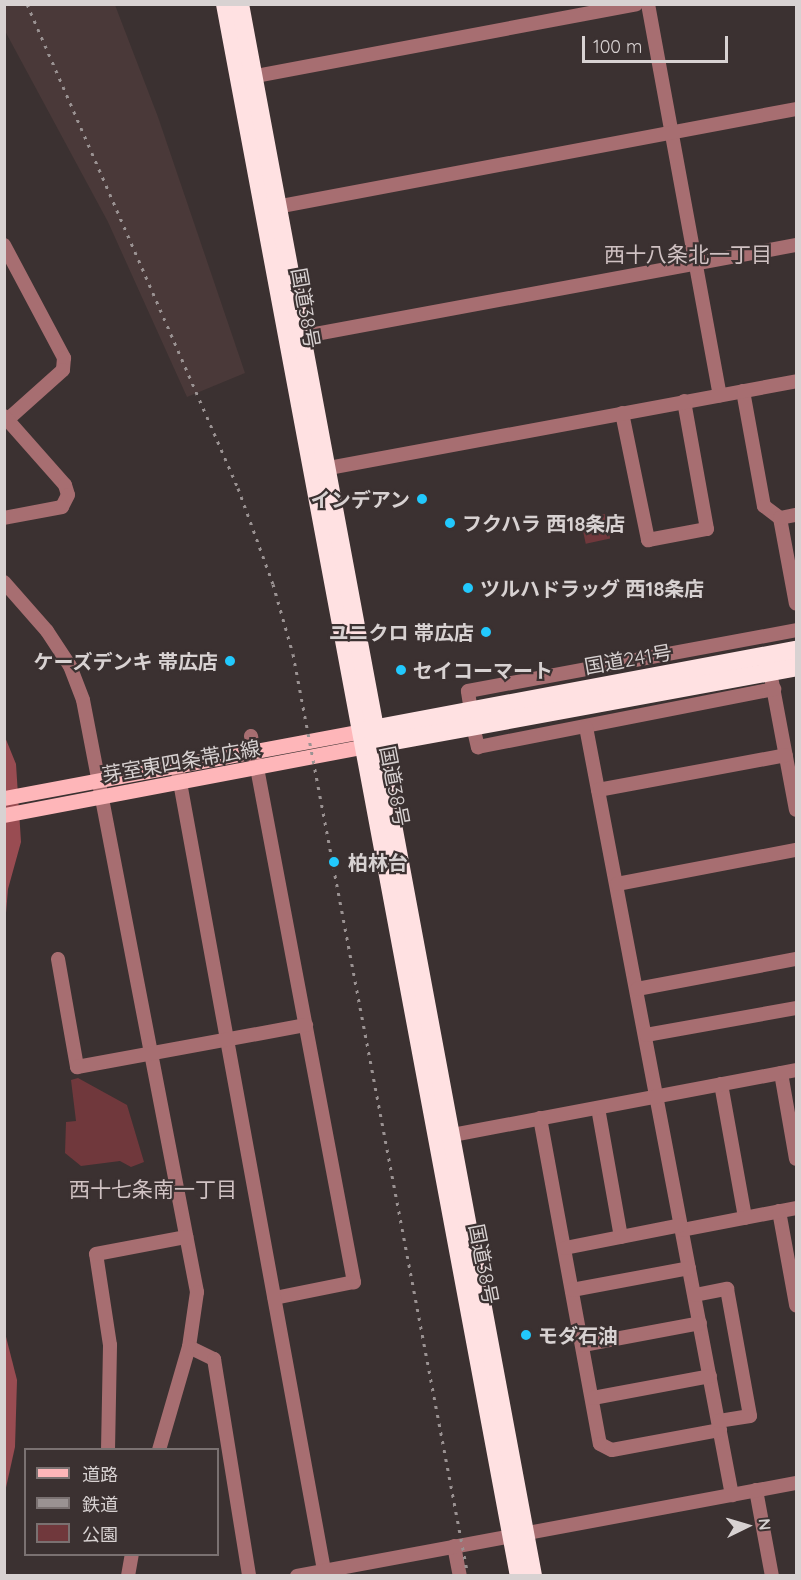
<!DOCTYPE html>
<meta charset="utf-8">
<style>
body{margin:0}
#map{position:relative;width:801px;height:1580px;overflow:hidden;background:#3b3131;font-family:Quicksand,"Noto Sans JP",sans-serif}
div>[style]{position:absolute}
.built>*{inset:0;background:#4a3939}
.green>*{inset:0;background:#70383c;transform-origin:0 0}
.water>*{inset:0;background:#994c52}
.minor>*{height:14px;margin:-7px;padding:0 7px;transform-origin:7px;border-radius:7px;background:#a76e71}
.major>*{height:15px;margin:-7.5px;padding:0 7.5px;transform-origin:7.5px;border-radius:7.5px;background:#feb6b9}
.highway>*{height:18px;margin:-9px;padding:0 9px;transform-origin:9px;border-radius:9px;background:#ffe1e2}
.rail>*{height:3px;margin-top:-1.5px;transform-origin:0;background:repeating-linear-gradient(90deg,#9a9292 0 3px,transparent 0 9px)}
.dots>*{width:16px;height:16px;translate:-50% -50%;box-sizing:border-box;border:3px solid #3b3131;border-radius:50%}
span{translate:-50% -50%;white-space:nowrap;text-align:center;line-height:1.15;-webkit-text-stroke:4.5px #3b3131;paint-order:stroke}
.street-label{font-size:20px;color:#d8d2d2}
.poi-label{font-size:20px;color:#d8d2d2;font-weight:700}
.right{translate:-100% -50%;text-align:right}
.left{translate:0 -50%;text-align:left}
.neighbourhood-label{font-size:21px;color:#d0c2c3}
.frame{position:absolute;inset:0;border:6px solid #d8d2d2;pointer-events:none}
.legend{position:absolute;left:24px;top:1448px;width:195px;height:108px;box-sizing:border-box;background:#3b3131;border:2px solid #7a7171;margin:0;padding:8px 10px;list-style:none;font-size:18px;color:#d8d2d2}
.legend li{display:flex;align-items:center;gap:12px;height:30px}
.legend b{width:30px;border:2px solid #7a7171}
.north{position:absolute;left:717px;top:1496px;width:60px;height:60px;-webkit-text-stroke:4px #3b3131;paint-order:stroke;rotate:85deg;font-size:16px;font-weight:700;line-height:24px;text-align:center;color:#d8d2d2}
.north::after{content:'';display:block;margin:auto;width:21px;height:27px;background:#d8d2d2;clip-path:polygon(50% 0,100% 100%,50% 72%,0 100%)}
.scale{position:absolute;left:582px;top:36px;width:146px;height:27px;box-sizing:border-box;border:3px solid #d8d2d2;border-top:0;padding-left:8px;font-size:18px;line-height:21px;white-space:nowrap;color:#d8d2d2;-webkit-text-stroke:4px #3b3131;paint-order:stroke}
</style>
<div id="map">
<div class="built">
<i style="clip-path:polygon(4px 5px,115px 5px,158px 117px,245px 373px,187px 397px,108px 222px,5px 31px)"></i>
</div>
<div class="green">
<i style="left:605px;top:514px;width:25px;height:25px;rotate:78deg"></i>
<i style="clip-path:polygon(78px 1078px,127px 1105px,144px 1162px,131px 1167px,120px 1161px,81px 1166px,65px 1153px,66px 1122px,76px 1121px,71px 1080px)"></i>
</div>
<div class="water">
<i style="clip-path:polygon(5px 737px,16px 764px,21px 842px,8px 889px,5px 925px)"></i>
<i style="clip-path:polygon(4px 1329px,17px 1380px,15px 1447px,5px 1492px)"></i>
</div>
<div class="minor">
<i style="left:648px;top:4px;width:398px;rotate:79.6deg"></i>
<i style="left:246px;top:78px;width:397px;rotate:-10.7deg"></i>
<i style="left:271px;top:208px;width:534px;rotate:-10.68deg"></i>
<i style="left:4px;top:245px;width:128px;rotate:62deg"></i>
<i style="left:64px;top:358px;width:12px;rotate:95deg"></i>
<i style="left:63px;top:370px;width:75px;rotate:138.2deg"></i>
<i style="left:294px;top:338px;width:511px;rotate:-10.5deg"></i>
<i style="left:743px;top:391px;width:117px;rotate:79.7deg"></i>
<i style="left:764px;top:506px;width:20px;rotate:37deg"></i>
<i style="left:780px;top:518px;width:87px;rotate:79.5deg"></i>
<i style="left:622px;top:413px;width:130px;rotate:78.4deg"></i>
<i style="left:648px;top:540px;width:60px;rotate:-10.6deg"></i>
<i style="left:707px;top:529px;width:130px;rotate:-100.2deg"></i>
<i style="left:4px;top:416px;width:92px;rotate:48.5deg"></i>
<i style="left:65px;top:485px;width:10px;rotate:73deg"></i>
<i style="left:68px;top:495px;width:13px;rotate:117deg"></i>
<i style="left:62px;top:507px;width:59px;rotate:169.3deg"></i>
<i style="left:318px;top:470px;width:486px;rotate:-10.5deg"></i>
<i style="left:780px;top:518px;width:16px;rotate:-11deg"></i>
<i style="left:4px;top:582px;width:65px;rotate:48.7deg"></i>
<i style="left:47px;top:631px;width:42px;rotate:56.7deg"></i>
<i style="left:70px;top:666px;width:36px;rotate:69deg"></i>
<i style="left:83px;top:700px;width:603px;rotate:79.1deg"></i>
<i style="left:197px;top:1292px;width:56px;rotate:98.3deg"></i>
<i style="left:189px;top:1347px;width:28px;rotate:26deg"></i>
<i style="left:214px;top:1359px;width:220px;rotate:80.8deg"></i>
<i style="left:772px;top:682px;width:130px;rotate:79.4deg"></i>
<i style="left:471px;top:711px;width:20px;rotate:-99deg"></i>
<i style="left:468px;top:691px;width:334px;rotate:-10.5deg"></i>
<i style="left:473px;top:726px;width:22px;rotate:77deg"></i>
<i style="left:478px;top:747px;width:302px;rotate:-11.1deg"></i>
<i style="left:586px;top:727px;width:782px;rotate:79.24deg"></i>
<i style="left:251px;top:736px;width:556px;rotate:79.32deg"></i>
<i style="left:354px;top:1282px;width:81px;rotate:168.6deg"></i>
<i style="left:177px;top:766px;width:817px;rotate:79.64deg"></i>
<i style="left:598px;top:790px;width:191px;rotate:-10.5deg"></i>
<i style="left:617px;top:884px;width:182px;rotate:-10.8deg"></i>
<i style="left:58px;top:959px;width:110px;rotate:80deg"></i>
<i style="left:77px;top:1067px;width:233px;rotate:-10.4deg"></i>
<i style="left:637px;top:989px;width:162px;rotate:-10.7deg"></i>
<i style="left:646px;top:1035px;width:152px;rotate:-10.2deg"></i>
<i style="left:781px;top:1073px;width:87px;rotate:80.1deg"></i>
<i style="left:721px;top:1084px;width:136px;rotate:79.8deg"></i>
<i style="left:598px;top:1108px;width:131px;rotate:79.9deg"></i>
<i style="left:540px;top:1118px;width:331px;rotate:79.6deg"></i>
<i style="left:600px;top:1444px;width:13px;rotate:27deg"></i>
<i style="left:612px;top:1450px;width:110px;rotate:-10.5deg"></i>
<i style="left:442px;top:1137px;width:360px;rotate:-10.7deg"></i>
<i style="left:779px;top:1211px;width:96px;rotate:79.7deg"></i>
<i style="left:682px;top:1230px;width:116px;rotate:-10.9deg"></i>
<i style="left:565px;top:1248px;width:118px;rotate:-11.2deg"></i>
<i style="left:572px;top:1290px;width:119px;rotate:-10.6deg"></i>
<i style="left:695px;top:1295px;width:33px;rotate:-11deg"></i>
<i style="left:727px;top:1289px;width:129px;rotate:79.7deg"></i>
<i style="left:750px;top:1416px;width:31px;rotate:171deg"></i>
<i style="left:583px;top:1345px;width:119px;rotate:-10.6deg"></i>
<i style="left:593px;top:1398px;width:119px;rotate:-10.6deg"></i>
<i style="left:108px;top:1450px;width:105px;rotate:-88.9deg"></i>
<i style="left:110px;top:1345px;width:92px;rotate:-98.7deg"></i>
<i style="left:96px;top:1254px;width:92px;rotate:-10.7deg"></i>
<i style="left:159px;top:1450px;width:107px;rotate:-73.8deg"></i>
<i style="left:756px;top:1490px;width:87px;rotate:79.5deg"></i>
<i style="left:454px;top:1546px;width:31px;rotate:79deg"></i>
<i style="left:128px;top:1576px;width:22px;rotate:-80deg"></i>
<i style="left:297px;top:1576px;width:508px;rotate:-10.56deg"></i>
</div>
<div class="major">
<i style="left:4px;top:798px;width:364px;rotate:-10.6deg"></i>
<i style="left:4px;top:815px;width:368px;rotate:-10.8deg"></i>
</div>
<div class="highway">
<i style="left:225px;top:4px;width:1599px;rotate:79.41deg"></i>
<i style="left:240px;top:4px;width:1599px;rotate:79.44deg"></i>
<i style="left:367px;top:730px;width:436px;rotate:-10.6deg"></i>
<i style="left:367px;top:746px;width:436px;rotate:-10.4deg"></i>
</div>
<div class="rail">
<i style="left:27px;top:4px;width:528px;rotate:66.45deg"></i>
<i style="left:238px;top:488px;width:102px;rotate:70deg"></i>
<i style="left:273px;top:584px;width:73px;rotate:74.1deg"></i>
<i style="left:293px;top:654px;width:938px;rotate:79.25deg"></i>
</div>
<div class="dots">
<i style="left:422px;top:499px;background:#22c9fd"></i>
<i style="left:450px;top:523px;background:#22c9fd"></i>
<i style="left:468px;top:588px;background:#22c9fd"></i>
<i style="left:486px;top:632px;background:#22c9fd"></i>
<i style="left:230px;top:661px;background:#22c9fd"></i>
<i style="left:401px;top:670px;background:#22c9fd"></i>
<i style="left:334px;top:862px;background:#22c9fd"></i>
<i style="left:526px;top:1335px;background:#22c9fd"></i>
</div>
<div class="street-label">
<span style="left:306px;top:308px;rotate:80deg">国道38号</span>
<span style="left:628px;top:659px;rotate:-10deg">国道241号</span>
<span style="left:181px;top:761px;rotate:-10deg">芽室東四条帯広線</span>
<span style="left:395px;top:786px;rotate:79deg">国道38号</span>
<span style="left:484px;top:1264px;rotate:79deg">国道38号</span>
</div>
<div class="poi-label">
<span class="right" style="left:410px;top:499px">インデアン</span>
<span class="left" style="left:462px;top:523px">フクハラ 西18条店</span>
<span class="left" style="left:480px;top:588px">ツルハドラッグ 西18条店</span>
<span class="right" style="left:474px;top:632px">ユニクロ 帯広店</span>
<span class="right" style="left:218px;top:661px">ケーズデンキ 帯広店</span>
<span class="left" style="left:413px;top:670px">セイコーマート</span>
<span class="left" style="left:348px;top:862px">柏林台</span>
<span class="left" style="left:538px;top:1335px">モダ石油</span>
</div>
<div class="neighbourhood-label">
<span style="left:688px;top:254px">西十八条北一丁目</span>
<span style="left:153px;top:1189px">西十七条南一丁目</span>
</div>
<div class="frame"></div>
<ul class="legend">
<li><b style="height:8px;background:#feb6b9"></b>道路</li>
<li><b style="height:8px;background:#9a9292"></b>鉄道</li>
<li><b style="height:16px;background:#70383c"></b>公園</li>
</ul>
<div class="north">N</div>
<div class="scale">100 m</div>
</div>
